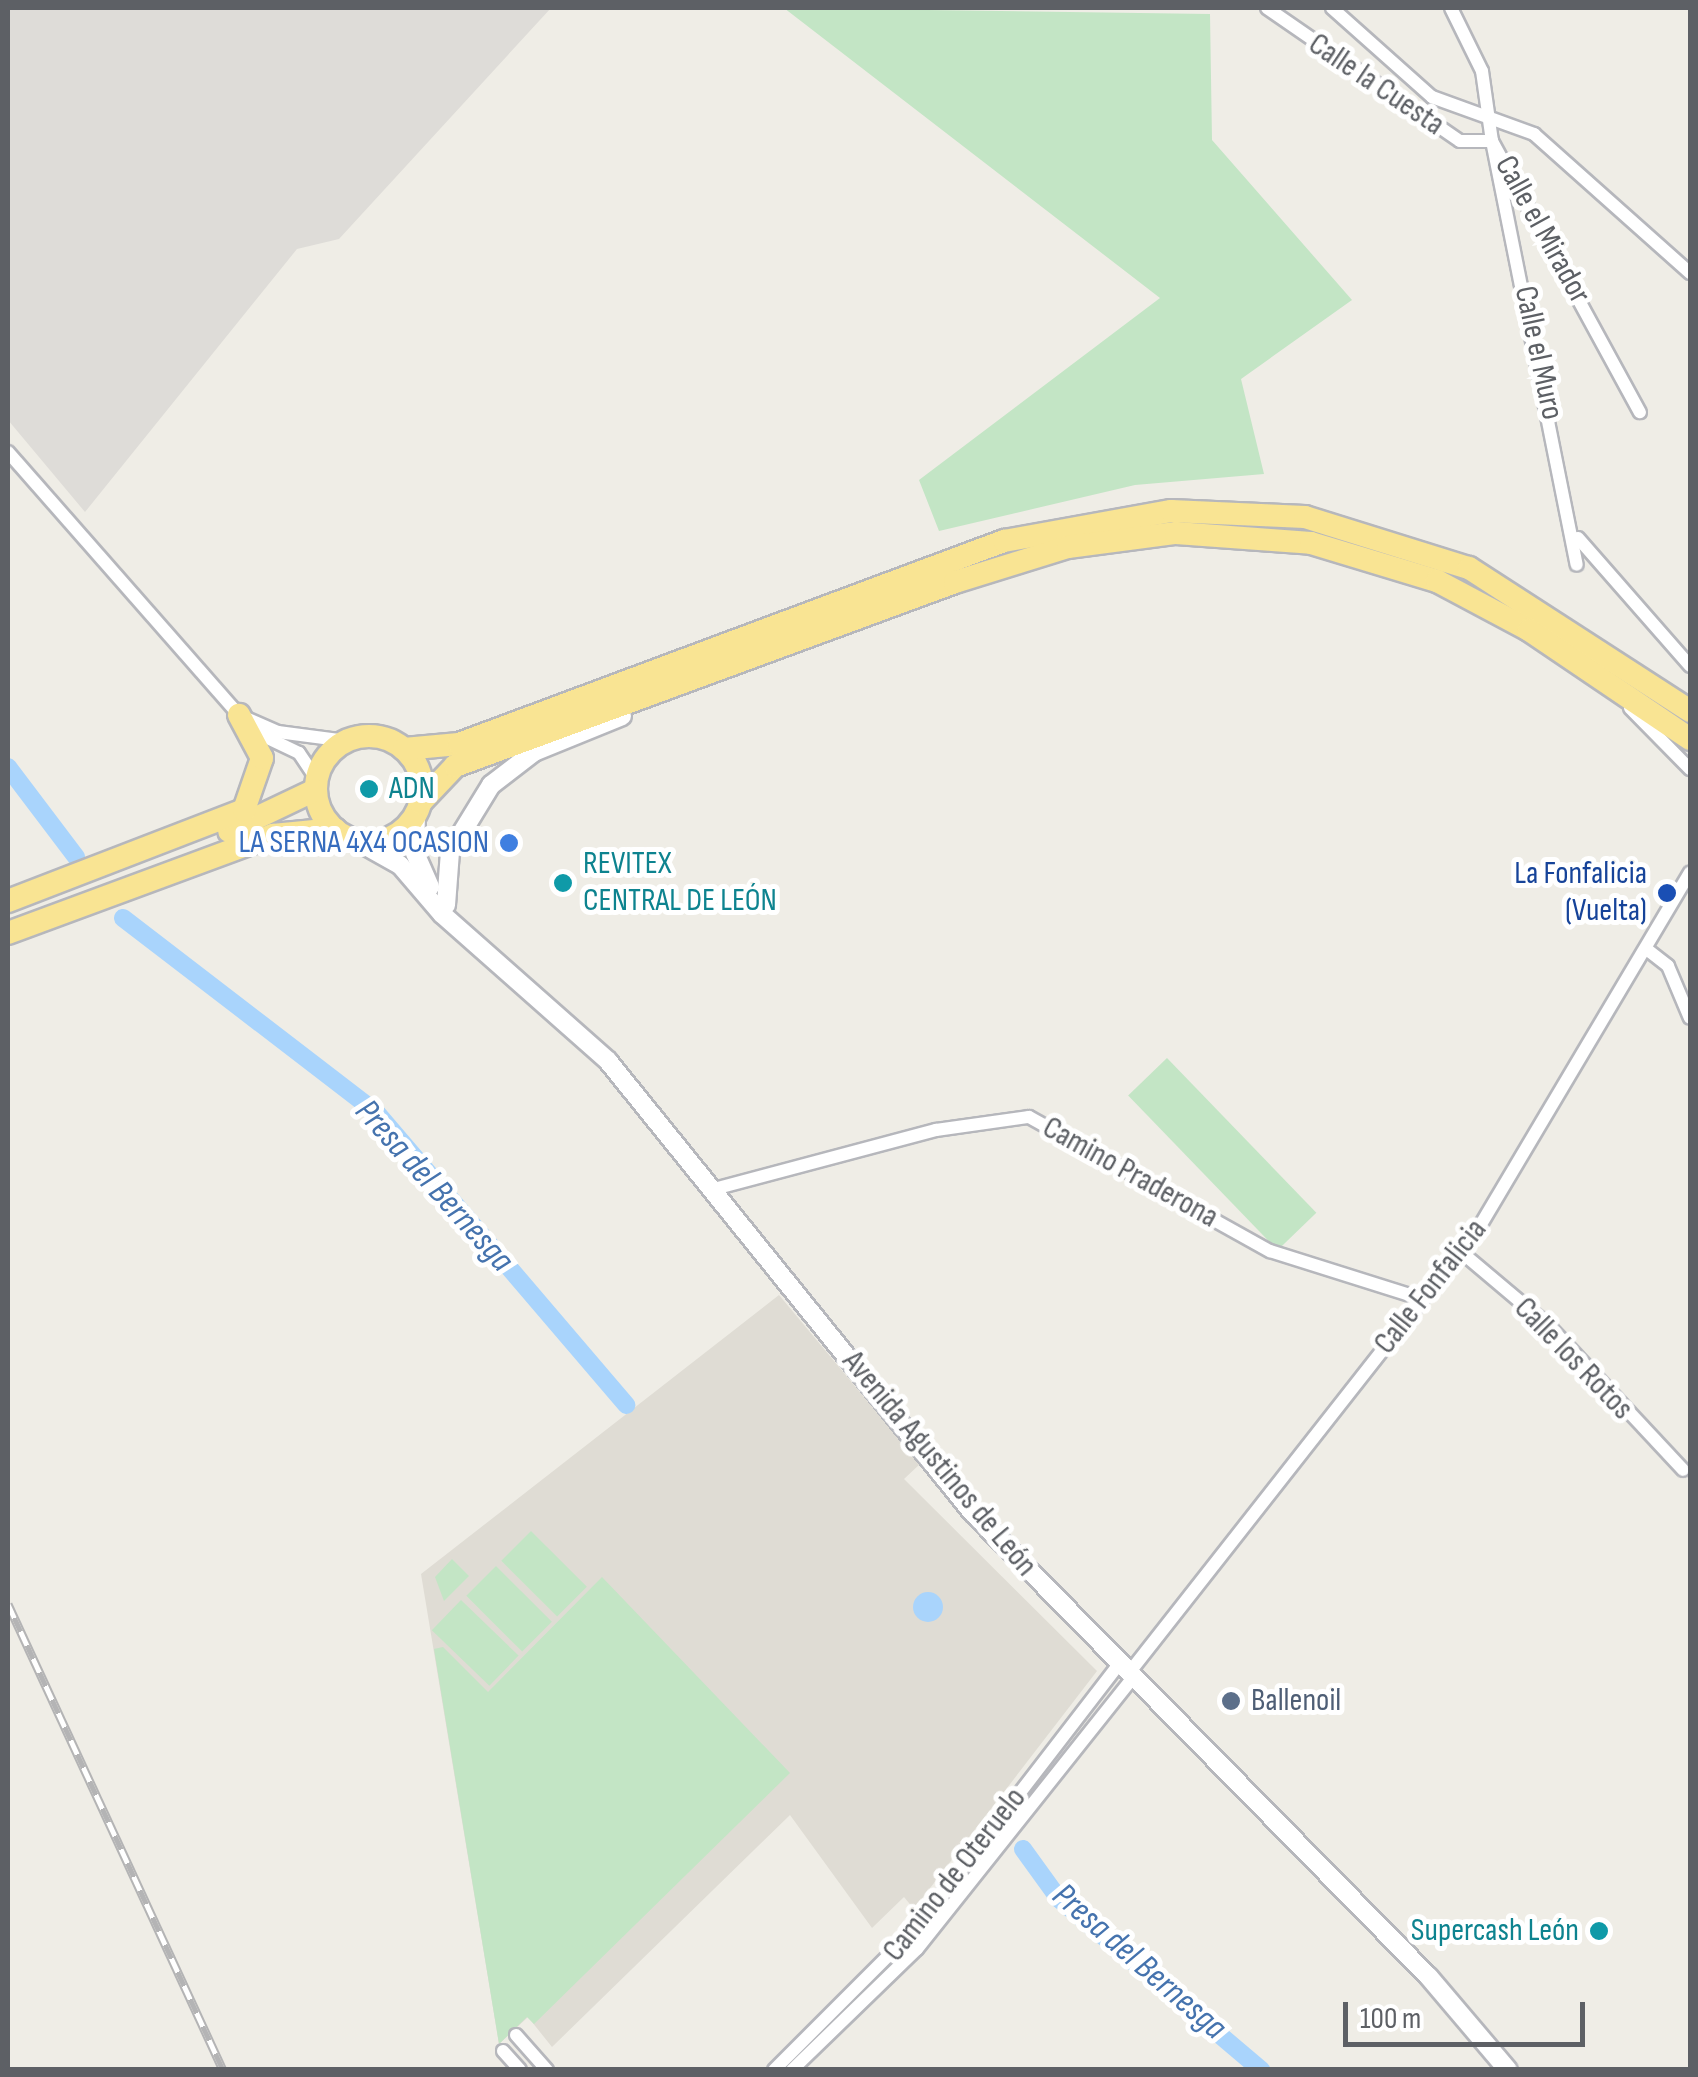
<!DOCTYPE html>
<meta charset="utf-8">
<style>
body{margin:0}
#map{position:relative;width:1698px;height:2077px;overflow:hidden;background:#efede6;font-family:"Sofia Sans Condensed",sans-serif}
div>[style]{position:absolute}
.industrial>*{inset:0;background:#dedcd8}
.education>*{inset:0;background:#dfdcd4}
.green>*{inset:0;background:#c3e5c5;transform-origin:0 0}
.water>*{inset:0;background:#a9d4fc}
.round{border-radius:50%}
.canal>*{height:18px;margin:-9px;padding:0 9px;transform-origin:9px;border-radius:9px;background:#a9d4fc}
.roads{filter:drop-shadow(2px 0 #b6b7bc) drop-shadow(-2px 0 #b6b7bc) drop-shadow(0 2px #b6b7bc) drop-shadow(0 -2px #b6b7bc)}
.street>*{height:12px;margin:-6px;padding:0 6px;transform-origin:6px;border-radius:6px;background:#fff}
.secondary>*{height:18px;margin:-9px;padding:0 9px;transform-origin:9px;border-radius:9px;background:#fff}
.highway>*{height:22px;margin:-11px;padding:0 11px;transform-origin:11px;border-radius:11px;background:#f9e493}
.highway>.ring{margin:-11px;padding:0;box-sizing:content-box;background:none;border:22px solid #f9e493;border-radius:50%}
.rail>*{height:9px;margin-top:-4.5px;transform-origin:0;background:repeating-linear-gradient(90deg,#fff 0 15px,#b4b4b5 0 30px);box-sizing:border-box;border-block:2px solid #b4b4b5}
.dots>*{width:28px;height:28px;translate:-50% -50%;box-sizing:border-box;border:5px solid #fff;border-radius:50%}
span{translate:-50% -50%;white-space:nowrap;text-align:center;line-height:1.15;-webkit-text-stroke:10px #fff;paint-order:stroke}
.street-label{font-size:32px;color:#5d6065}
.culture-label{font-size:32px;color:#0d838f}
.left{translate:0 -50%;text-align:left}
.right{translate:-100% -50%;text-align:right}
.shop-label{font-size:32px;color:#366cbe}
.transit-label{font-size:32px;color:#164399}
.service-label{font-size:32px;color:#4e5e75}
.water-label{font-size:35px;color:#4573ae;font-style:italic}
.frame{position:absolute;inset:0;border:10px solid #5d6065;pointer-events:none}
.scale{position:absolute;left:1343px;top:2002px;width:242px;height:45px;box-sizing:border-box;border:5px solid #5d6065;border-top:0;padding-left:12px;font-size:30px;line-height:35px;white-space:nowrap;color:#5d6065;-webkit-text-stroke:8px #fff;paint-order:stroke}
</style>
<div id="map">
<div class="industrial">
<i style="clip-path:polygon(8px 8px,551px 8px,339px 239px,297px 249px,85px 512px,8px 420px)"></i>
</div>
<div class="education">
<i style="clip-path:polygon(779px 1295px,920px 1464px,904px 1479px,1097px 1671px,914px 1909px,904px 1897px,872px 1928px,790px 1815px,552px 2047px,528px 2017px,499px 2044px,421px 1574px)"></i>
</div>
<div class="green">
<i style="clip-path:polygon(784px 8px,1210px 14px,1212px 140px,1352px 300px,1241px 379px,1264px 474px,1135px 485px,939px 531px,919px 480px,1160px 298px)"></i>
<i style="left:1167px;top:1058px;width:215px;height:54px;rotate:46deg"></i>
<i style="left:531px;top:1531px;width:79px;height:42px;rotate:45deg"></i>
<i style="clip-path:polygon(452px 1559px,469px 1576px,444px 1601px,435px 1577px)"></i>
<i style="left:496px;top:1566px;width:79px;height:42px;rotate:45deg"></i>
<i style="clip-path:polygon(602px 1577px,790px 1773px,534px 2024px,527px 2017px,499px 2044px,434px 1649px,443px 1647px,488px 1692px)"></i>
<i style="left:461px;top:1600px;width:80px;height:42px;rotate:44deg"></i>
</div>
<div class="water">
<i class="round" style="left:913px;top:1592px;width:30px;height:30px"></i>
</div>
<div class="canal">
<i style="left:8px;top:767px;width:113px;rotate:52.9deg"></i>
<i style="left:123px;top:918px;width:320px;rotate:37.5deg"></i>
<i style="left:377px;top:1113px;width:384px;rotate:49.5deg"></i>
<i style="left:1023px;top:1849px;width:62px;rotate:54.2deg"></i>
<i style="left:1059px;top:1899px;width:265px;rotate:40.2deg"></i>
</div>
<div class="roads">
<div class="street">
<i style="left:1267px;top:8px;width:234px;rotate:34.6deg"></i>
<i style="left:1460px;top:141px;width:32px"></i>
<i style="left:1492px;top:141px;width:432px;rotate:78.7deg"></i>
<i style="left:1332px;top:8px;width:134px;rotate:41.7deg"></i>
<i style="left:1432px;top:97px;width:109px;rotate:19.9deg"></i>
<i style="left:1534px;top:134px;width:209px;rotate:41.7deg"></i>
<i style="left:1451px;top:8px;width:70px;rotate:63.8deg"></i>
<i style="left:1482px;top:71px;width:71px;rotate:81.9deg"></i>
<i style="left:1492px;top:141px;width:309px;rotate:61.4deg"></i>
<i style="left:8px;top:452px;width:350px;rotate:48.7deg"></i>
<i style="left:239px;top:715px;width:43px;rotate:23.6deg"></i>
<i style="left:278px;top:732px;width:69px;rotate:7.5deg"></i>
<i style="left:1578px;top:538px;width:170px;rotate:48.8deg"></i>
<i style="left:1630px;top:708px;width:86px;rotate:45.5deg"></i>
<i style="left:251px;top:730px;width:53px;rotate:25.6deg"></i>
<i style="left:299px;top:753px;width:32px;rotate:56deg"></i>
<i style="left:1649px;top:951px;width:24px;rotate:38deg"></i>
<i style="left:1668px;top:966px;width:56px;rotate:67.1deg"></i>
<i style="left:714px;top:1189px;width:230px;rotate:-14.9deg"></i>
<i style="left:936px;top:1130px;width:94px;rotate:-8deg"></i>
<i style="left:1029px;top:1117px;width:276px;rotate:29.1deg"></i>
<i style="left:1270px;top:1251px;width:159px;rotate:17.5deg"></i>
<i style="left:1460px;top:1251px;width:115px;rotate:40.1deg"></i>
<i style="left:1548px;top:1325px;width:198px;rotate:47deg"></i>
<i style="left:1129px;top:1673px;width:568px;rotate:-51.86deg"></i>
<i style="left:1480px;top:1226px;width:411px;rotate:-59.3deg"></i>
<i style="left:516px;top:2035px;width:47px;rotate:48.5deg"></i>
<i style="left:503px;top:2051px;width:25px;rotate:48deg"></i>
<i style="left:774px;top:2070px;width:199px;rotate:-45deg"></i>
<i style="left:915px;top:1929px;width:334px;rotate:-52.4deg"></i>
<i style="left:792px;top:2070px;width:174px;rotate:-44.1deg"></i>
<i style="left:917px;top:1949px;width:347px;rotate:-51.5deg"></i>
</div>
<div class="secondary">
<i style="left:416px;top:813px;width:40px;rotate:91.4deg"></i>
<i style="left:415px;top:853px;width:37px;rotate:66deg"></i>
<i style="left:355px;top:840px;width:51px;rotate:29.1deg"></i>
<i style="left:400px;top:865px;width:65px;rotate:49.4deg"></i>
<i style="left:442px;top:914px;width:222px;rotate:41.5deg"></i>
<i style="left:608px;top:1061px;width:580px;rotate:51.09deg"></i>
<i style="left:972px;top:1512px;width:652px;rotate:45.5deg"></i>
<i style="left:1429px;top:1977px;width:122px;rotate:49.7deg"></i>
<i style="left:446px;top:905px;width:53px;rotate:-85.7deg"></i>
<i style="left:450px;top:852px;width:79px;rotate:-58.5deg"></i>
<i style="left:491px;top:785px;width:54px;rotate:-37.5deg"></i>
<i style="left:534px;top:752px;width:95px;rotate:-22.2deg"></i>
</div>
<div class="highway">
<i class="ring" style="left:316px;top:736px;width:84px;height:84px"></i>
<i style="left:404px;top:749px;width:55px;rotate:-5.2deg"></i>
<i style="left:459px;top:744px;width:582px;rotate:-20.43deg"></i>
<i style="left:1004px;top:541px;width:170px;rotate:-10.2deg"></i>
<i style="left:1171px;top:511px;width:134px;rotate:2.6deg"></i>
<i style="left:1305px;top:517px;width:172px;rotate:17.3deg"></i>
<i style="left:1469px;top:568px;width:263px;rotate:32.9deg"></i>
<i style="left:420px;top:803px;width:51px;rotate:-46.6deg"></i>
<i style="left:455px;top:766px;width:533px;rotate:-20.2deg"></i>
<i style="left:955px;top:582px;width:118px;rotate:-17.2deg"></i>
<i style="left:1068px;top:547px;width:109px;rotate:-7.4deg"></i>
<i style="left:1176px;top:533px;width:135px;rotate:4.2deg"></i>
<i style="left:1311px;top:543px;width:132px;rotate:16.8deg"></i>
<i style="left:1437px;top:581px;width:104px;rotate:28deg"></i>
<i style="left:1529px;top:630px;width:194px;rotate:34.1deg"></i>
<i style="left:229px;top:831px;width:95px;rotate:-25.5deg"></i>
<i style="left:8px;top:901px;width:253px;rotate:-21.1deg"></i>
<i style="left:244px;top:810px;width:55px;rotate:-70.9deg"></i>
<i style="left:262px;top:758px;width:49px;rotate:-118.1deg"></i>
<i style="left:8px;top:933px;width:283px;rotate:-20.3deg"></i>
<i style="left:273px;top:835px;width:62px;rotate:-5.5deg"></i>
</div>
</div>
<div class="rail">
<i style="left:8px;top:1604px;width:513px;rotate:65.23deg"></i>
</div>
<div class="dots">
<i style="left:369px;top:789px;background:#0f9aa8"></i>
<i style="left:509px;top:843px;background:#3f7fe0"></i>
<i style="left:563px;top:883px;background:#0f9aa8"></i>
<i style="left:1667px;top:893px;background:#1a4fb4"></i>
<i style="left:1231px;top:1701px;background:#5c6f8a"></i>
<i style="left:1599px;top:1931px;background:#0f9aa8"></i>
</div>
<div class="street-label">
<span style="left:1376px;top:85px;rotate:34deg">Calle la Cuesta</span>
<span style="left:1542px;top:230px;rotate:61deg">Calle el Mirador</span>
<span style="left:1538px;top:353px;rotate:78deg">Calle el Muro</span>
<span style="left:1130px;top:1173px;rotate:29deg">Camino Praderona</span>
<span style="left:1431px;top:1287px;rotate:-52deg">Calle Fonfalicia</span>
<span style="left:1573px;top:1359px;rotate:46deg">Calle los Rotos</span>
<span style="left:939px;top:1464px;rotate:50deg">Avenida Agustinos de León</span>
<span style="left:955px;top:1875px;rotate:-52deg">Camino de Oteruelo</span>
</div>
<div class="culture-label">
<span class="left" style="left:389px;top:789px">ADN</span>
<span class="left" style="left:583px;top:883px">REVITEX<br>CENTRAL DE LEÓN</span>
<span class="right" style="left:1579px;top:1931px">Supercash León</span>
</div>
<div class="shop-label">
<span class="right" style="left:489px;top:843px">LA SERNA 4X4 OCASION</span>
</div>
<div class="transit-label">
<span class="right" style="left:1647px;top:893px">La Fonfalicia<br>(Vuelta)</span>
</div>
<div class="service-label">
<span class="left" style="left:1251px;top:1701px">Ballenoil</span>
</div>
<div class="water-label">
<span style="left:434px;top:1186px;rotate:48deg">Presa del Bernesga</span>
<span style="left:1139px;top:1962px;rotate:41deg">Presa del Bernesga</span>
</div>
<div class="frame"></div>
<div class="scale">100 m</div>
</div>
